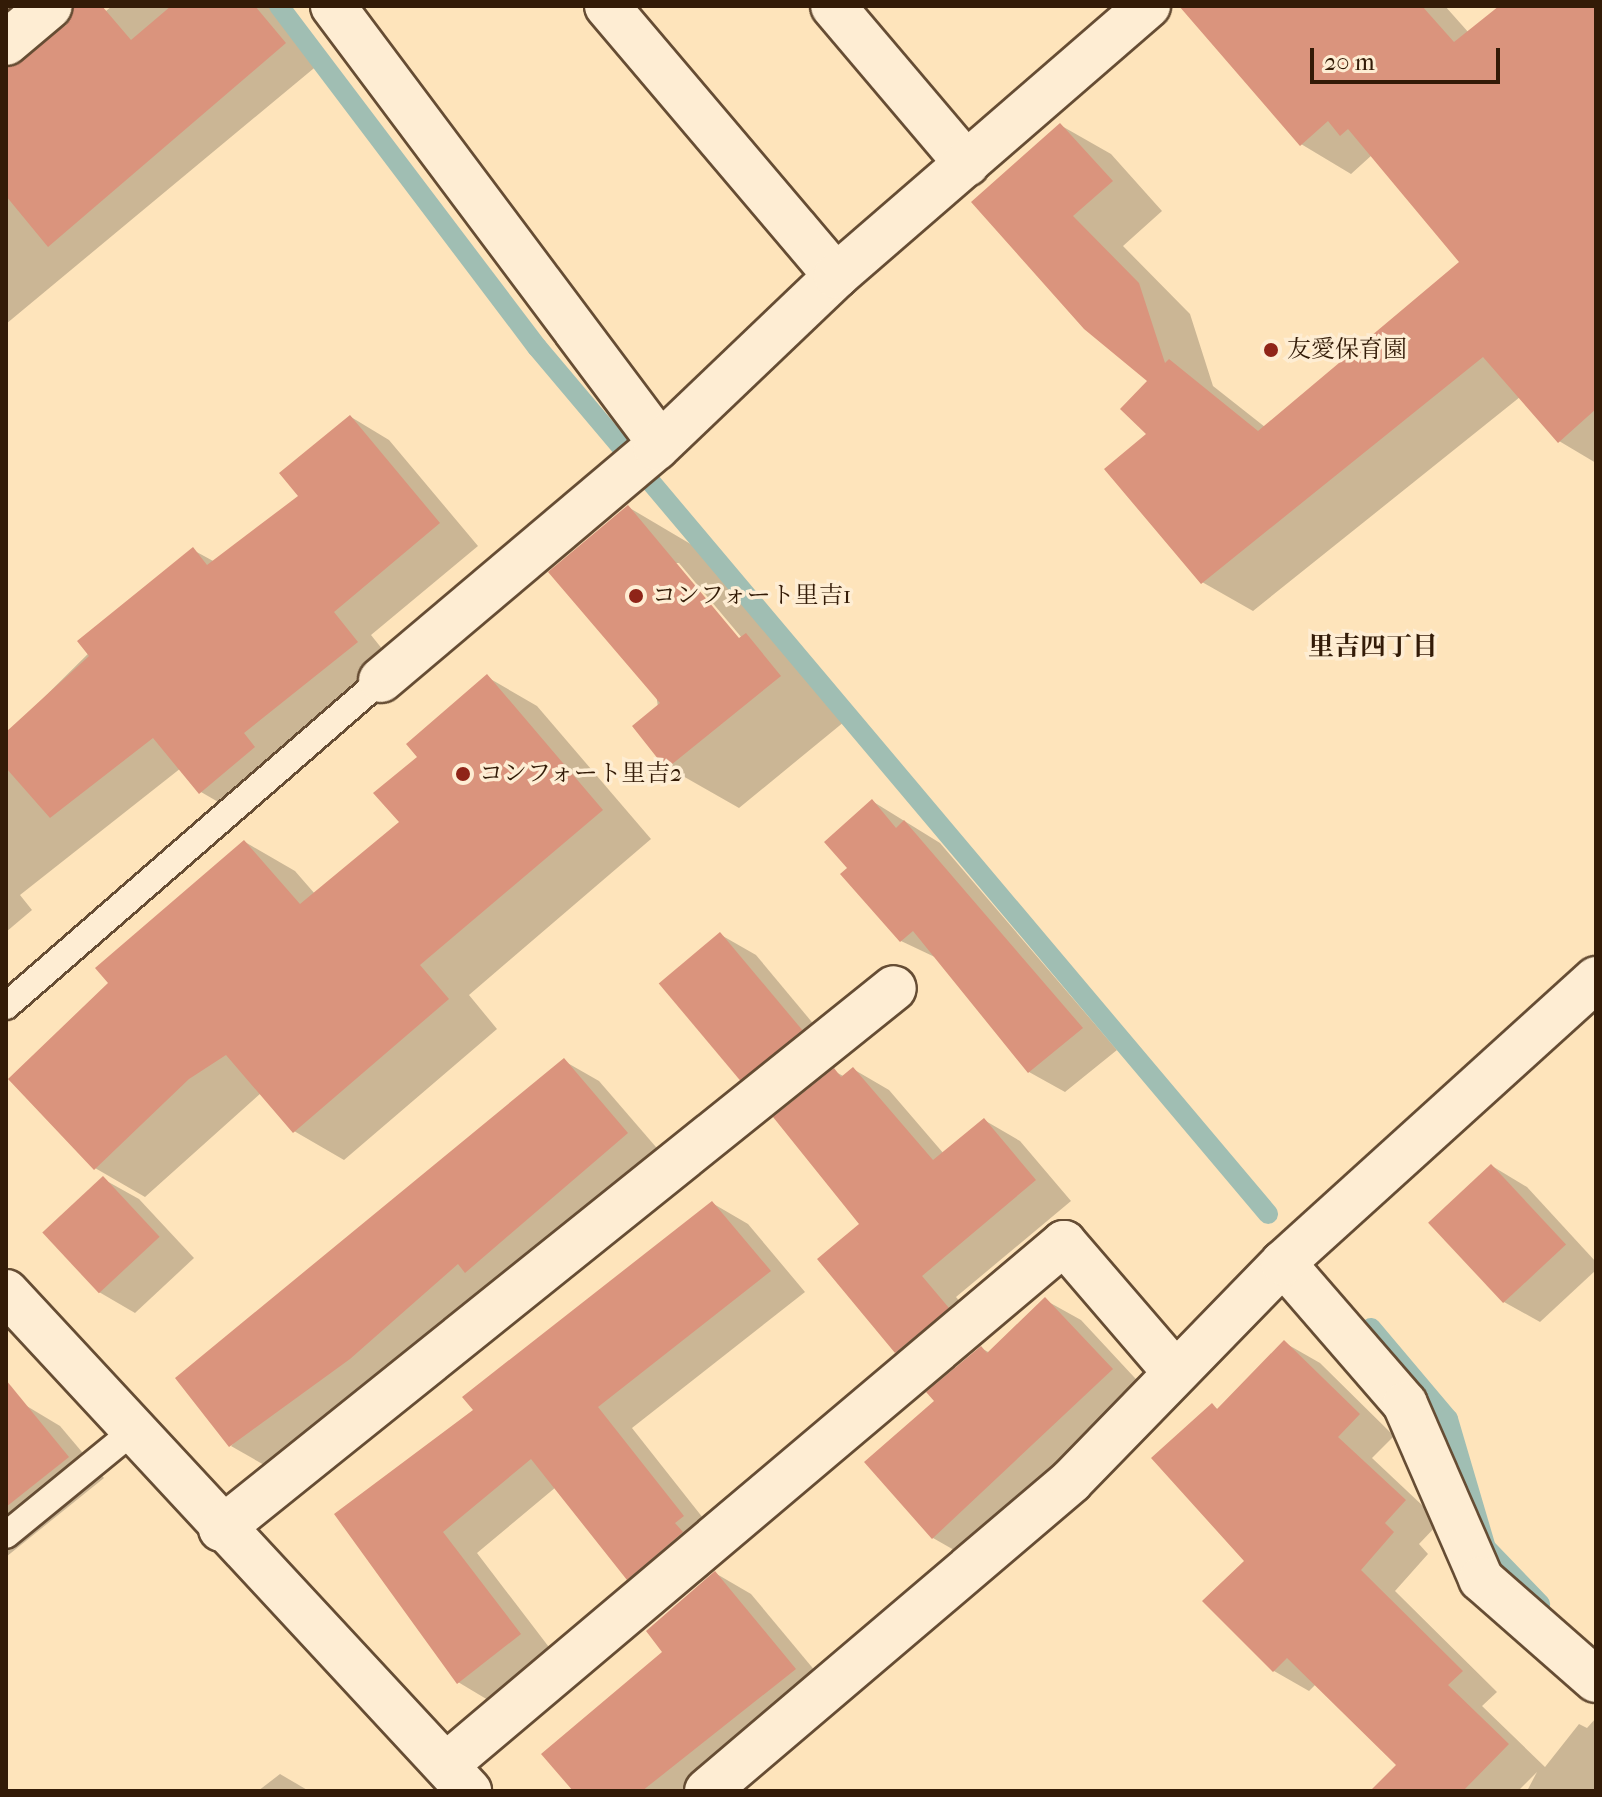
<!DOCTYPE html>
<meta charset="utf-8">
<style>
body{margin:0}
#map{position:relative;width:1602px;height:1797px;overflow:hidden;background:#fee4bb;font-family:"IM FELL French Canon","Noto Serif JP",serif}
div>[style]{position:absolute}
.shadow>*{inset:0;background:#0003}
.stream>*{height:20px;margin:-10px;padding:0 10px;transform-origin:10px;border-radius:10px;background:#a0beb3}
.building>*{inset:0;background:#da947d;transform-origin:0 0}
.roads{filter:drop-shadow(2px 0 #664d34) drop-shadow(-2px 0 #664d34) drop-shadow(0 2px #664d34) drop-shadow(0 -2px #664d34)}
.service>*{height:26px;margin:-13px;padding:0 13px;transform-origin:13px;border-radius:13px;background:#feedd3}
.minor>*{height:44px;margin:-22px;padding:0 22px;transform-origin:22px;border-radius:22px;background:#feedd3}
.dots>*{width:22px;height:22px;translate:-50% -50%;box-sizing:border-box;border:4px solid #feedd3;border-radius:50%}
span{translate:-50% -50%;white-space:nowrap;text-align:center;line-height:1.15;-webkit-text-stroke:7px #feedd3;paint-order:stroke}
.poi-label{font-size:24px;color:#331b07}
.left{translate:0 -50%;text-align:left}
.neighbourhood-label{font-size:26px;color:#331b07;font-weight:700}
.frame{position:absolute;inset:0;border:8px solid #331b07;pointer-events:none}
.scale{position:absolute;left:1310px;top:48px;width:190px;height:36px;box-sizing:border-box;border:4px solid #331b07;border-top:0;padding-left:10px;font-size:24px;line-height:28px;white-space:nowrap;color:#331b07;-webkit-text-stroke:6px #feedd3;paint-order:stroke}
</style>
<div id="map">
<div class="shadow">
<i style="clip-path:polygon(6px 6px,28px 6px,24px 44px,55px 54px,112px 6px,271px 6px,319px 64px,6px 324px)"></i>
<i style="clip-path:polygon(1206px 6px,1445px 6px,1469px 33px,1503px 6px,1596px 6px,1596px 463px,1559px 441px,1520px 397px,1253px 611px,1202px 582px,1149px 434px,1150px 381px,1085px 328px,1060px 125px,1111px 154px,1162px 211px,1123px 246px,1190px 314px,1213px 386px,1265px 427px,1462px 262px,1372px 155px,1351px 174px,1301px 144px)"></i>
<i style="clip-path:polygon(351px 417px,389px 440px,478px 546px,371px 635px,395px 665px,239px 814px,201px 792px,181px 768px,20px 895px,32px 910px,6px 932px,6px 735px,193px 550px,215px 562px,301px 496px)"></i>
<i style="clip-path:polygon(evenodd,628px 507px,699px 549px,850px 717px,739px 808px,667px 767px,628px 507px,674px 563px,679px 563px,747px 644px,744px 647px,674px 563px)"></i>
<i style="clip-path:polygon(487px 677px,537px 706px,651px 839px,469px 995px,497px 1029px,344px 1160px,294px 1131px,261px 1093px,145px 1197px,95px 1168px,111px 983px,245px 842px,295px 871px,315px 894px,402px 822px,420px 757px)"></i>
<i style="clip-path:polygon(872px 801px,940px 843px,1117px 1050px,1065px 1092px,1029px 1072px,939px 959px,901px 941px,850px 869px)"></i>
<i style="clip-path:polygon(721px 935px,756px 955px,836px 1051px,777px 1098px,742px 1078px)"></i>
<i style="clip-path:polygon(564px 1061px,599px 1081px,662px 1154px,266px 1466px,231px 1446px)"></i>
<i style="clip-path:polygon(853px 1069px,889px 1090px,944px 1154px,984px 1120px,1020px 1141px,1071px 1201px,956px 1297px,983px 1329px,931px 1372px,896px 1352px,861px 1225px,834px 1071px,845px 1077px)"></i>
<i style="clip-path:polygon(1492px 1166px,1527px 1187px,1596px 1262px,1596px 1270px,1540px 1322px,1504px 1302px)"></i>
<i style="clip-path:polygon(103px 1179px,139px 1199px,194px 1258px,135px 1313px,99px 1292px)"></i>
<i style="clip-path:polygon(712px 1203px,748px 1224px,805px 1292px,632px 1428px,718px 1537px,663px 1599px,628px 1578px,556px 1487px,477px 1553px,555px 1655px,493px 1703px,458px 1682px,337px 1514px,476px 1411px)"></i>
<i style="clip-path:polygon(1045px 1300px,1081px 1320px,1147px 1391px,968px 1558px,933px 1538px,936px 1401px,981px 1348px,990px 1353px)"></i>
<i style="clip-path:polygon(1285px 1343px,1320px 1363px,1394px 1436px,1372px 1458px,1440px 1522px,1419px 1544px,1428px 1554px,1395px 1591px,1497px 1692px,1482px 1706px,1545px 1767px,1579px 1724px,1587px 1728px,1596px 1718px,1596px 1791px,1527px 1791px,1537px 1772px,1518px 1791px,1373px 1791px,1398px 1765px,1316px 1684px,1309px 1691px,1274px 1671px,1212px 1406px,1219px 1410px)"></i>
<i style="clip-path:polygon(25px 1405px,60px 1426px,104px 1478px,6px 1557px,6px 1420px)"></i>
<i style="clip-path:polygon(715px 1573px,751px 1594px,831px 1690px,704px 1791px,576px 1791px)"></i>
<i style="clip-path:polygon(280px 1774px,309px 1791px,258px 1791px)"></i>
</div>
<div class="stream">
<i style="left:279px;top:6px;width:428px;rotate:52.9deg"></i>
<i style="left:537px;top:347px;width:1134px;rotate:49.86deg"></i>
<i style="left:1371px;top:1328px;width:119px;rotate:49.8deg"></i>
<i style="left:1448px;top:1419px;width:134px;rotate:73.6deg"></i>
<i style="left:1486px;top:1548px;width:78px;rotate:46deg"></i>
</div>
<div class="building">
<i style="clip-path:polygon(74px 6px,102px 6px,131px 40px,171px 6px,255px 6px,286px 43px,48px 247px,6px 196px,6px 67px,66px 25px)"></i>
<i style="clip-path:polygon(1179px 6px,1422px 6px,1454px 42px,1499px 6px,1596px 6px,1596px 409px,1558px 443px,1483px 357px,1201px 584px,1104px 469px,1146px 434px,1120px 409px,1147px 381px,1084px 329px,971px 202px,1060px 123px,1113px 181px,1073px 216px,1139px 283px,1165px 363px,1169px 359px,1258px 431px,1459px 262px,1348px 129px,1340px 136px,1328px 121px,1300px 146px)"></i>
<i style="clip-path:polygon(350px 415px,440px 523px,334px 612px,358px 642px,244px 733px,255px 747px,199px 794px,153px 738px,50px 818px,6px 768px,6px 732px,89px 656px,77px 641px,145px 586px,193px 547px,207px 565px,298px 496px,279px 473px)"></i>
<i style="clip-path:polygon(628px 505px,739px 638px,746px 633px,781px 676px,666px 769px,632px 726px,660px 703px,548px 572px)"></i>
<i style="clip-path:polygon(487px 674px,603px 810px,420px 965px,449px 999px,293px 1133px,226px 1055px,189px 1079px,94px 1170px,8px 1079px,108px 983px,95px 968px,244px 840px,300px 904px,399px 822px,373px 793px,417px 757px,406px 744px)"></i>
<i style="clip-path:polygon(872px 799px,896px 828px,904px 820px,1083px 1028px,1028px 1073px,913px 931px,900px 942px,840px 874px,847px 868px,824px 842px)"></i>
<i style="left:720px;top:932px;width:128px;height:80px;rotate:50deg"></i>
<i style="clip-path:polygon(564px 1058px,628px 1133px,465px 1273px,458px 1264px,350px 1359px,229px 1447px,175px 1378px)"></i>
<i style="clip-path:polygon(853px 1067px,933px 1160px,984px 1118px,1036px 1180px,922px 1276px,949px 1308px,895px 1353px,817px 1259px,859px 1224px,773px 1117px,834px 1068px,841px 1077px)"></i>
<i style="left:1491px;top:1164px;width:110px;height:86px;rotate:47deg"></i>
<i style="left:103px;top:1176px;width:83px;height:83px;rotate:47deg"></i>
<i style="clip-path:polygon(712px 1201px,771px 1271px,598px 1407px,684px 1516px,675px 1523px,683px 1532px,627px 1580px,531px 1459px,443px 1532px,521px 1634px,457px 1684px,334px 1514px,473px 1410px,462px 1397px)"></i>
<i style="clip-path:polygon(1045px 1297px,1113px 1369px,932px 1539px,864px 1462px,934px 1401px,926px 1392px,981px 1346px,987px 1353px)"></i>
<i style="clip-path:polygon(1284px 1340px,1360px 1414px,1338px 1437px,1406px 1500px,1385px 1523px,1394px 1532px,1361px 1570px,1463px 1671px,1448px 1685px,1509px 1744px,1463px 1791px,1370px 1791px,1396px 1765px,1287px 1658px,1273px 1672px,1202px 1601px,1244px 1561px,1151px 1458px,1212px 1403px,1217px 1409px)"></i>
<i style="clip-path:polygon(6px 1380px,69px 1457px,6px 1507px)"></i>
<i style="clip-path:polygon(715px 1571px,796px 1669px,642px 1791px,573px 1791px,541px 1754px,662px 1652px,646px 1631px)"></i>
</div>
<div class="roads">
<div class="service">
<i style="left:6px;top:1006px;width:497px;rotate:-41deg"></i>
<i style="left:6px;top:1535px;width:163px;rotate:-39.3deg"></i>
</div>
<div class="minor">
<i style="left:333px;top:6px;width:546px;rotate:53.19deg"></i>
<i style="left:607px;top:6px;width:354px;rotate:49.7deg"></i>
<i style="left:833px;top:6px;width:207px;rotate:49.7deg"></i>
<i style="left:6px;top:43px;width:57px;rotate:-40.1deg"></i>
<i style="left:381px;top:680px;width:360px;rotate:-40.2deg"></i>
<i style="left:656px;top:448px;width:249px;rotate:-43.7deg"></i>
<i style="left:836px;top:276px;width:413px;rotate:-40.9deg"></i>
<i style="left:1283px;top:1263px;width:186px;rotate:49.1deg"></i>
<i style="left:1405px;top:1404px;width:191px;rotate:66.5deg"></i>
<i style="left:1481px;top:1579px;width:153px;rotate:41.3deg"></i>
<i style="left:6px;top:1292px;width:681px;rotate:47.14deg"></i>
<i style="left:221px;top:1529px;width:863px;rotate:-38.79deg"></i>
<i style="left:446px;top:1765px;width:809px;rotate:-40.19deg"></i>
<i style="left:1064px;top:1243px;width:170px;rotate:49.3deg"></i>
<i style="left:707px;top:1791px;width:478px;rotate:-40.4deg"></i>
<i style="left:1071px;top:1481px;width:304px;rotate:-45.8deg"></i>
<i style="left:1283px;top:1263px;width:423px;rotate:-42.2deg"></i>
</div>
</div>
<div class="dots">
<i style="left:1271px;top:350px;background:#8f2418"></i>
<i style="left:636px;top:596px;background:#8f2418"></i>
<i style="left:463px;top:774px;background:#8f2418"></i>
</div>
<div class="poi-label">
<span class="left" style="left:1287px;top:350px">友愛保育園</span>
<span class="left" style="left:652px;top:596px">コンフォート里吉1</span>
<span class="left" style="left:479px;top:774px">コンフォート里吉2</span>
</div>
<div class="neighbourhood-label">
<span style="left:1373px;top:647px">里吉四丁目</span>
</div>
<div class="frame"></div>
<div class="scale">20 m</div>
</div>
